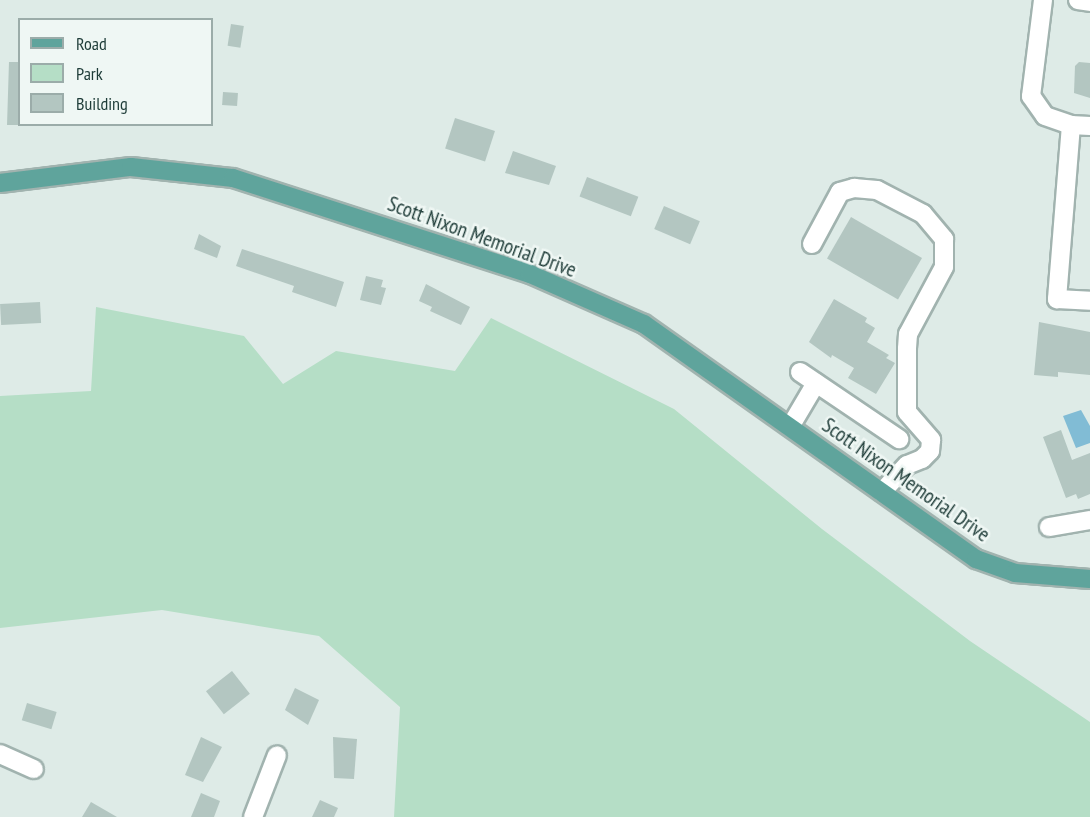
<!DOCTYPE html>
<style>
body{margin:0}
#map{position:relative;width:1090px;height:817px;overflow:hidden;background:#deebe7;font-family:"PT Sans Narrow",sans-serif}
div>[style]{position:absolute}
.green>*{inset:0;background:#b5dec6}
.water>*{inset:0;background:#81bcd5}
.building>*{inset:0;background:#b3c6c1;transform-origin:0 0}
.roads{filter:drop-shadow(2px 0 #a1b3af) drop-shadow(-2px 0 #a1b3af) drop-shadow(0 2px #a1b3af) drop-shadow(0 -2px #a1b3af)}
.minor>*{height:18px;margin:-9px;padding:0 9px;transform-origin:9px;border-radius:9px;background:#fff}
.major>*{height:18px;margin:-9px;padding:0 9px;transform-origin:9px;border-radius:9px;background:#5fa49c}
span{translate:-50% -50%;white-space:nowrap;text-align:center;line-height:1.15;-webkit-text-stroke:5px #eff7f4;paint-order:stroke}
.street-label{font-size:21px;color:#1e3c38}
.legend{position:absolute;left:18px;top:18px;width:195px;height:108px;box-sizing:border-box;background:#eff7f4;border:2px solid #9baca9;margin:0;padding:8px 10px;list-style:none;font-size:18px;color:#1e3c38}
.legend li{display:flex;align-items:center;gap:12px;height:30px}
.legend b{width:30px;border:2px solid #9baca9}
</style>
<div id="map">
<div class="green">
<i style="clip-path:polygon(96px 307px,244px 336px,283px 384px,336px 351px,455px 371px,491px 318px,674px 409px,822px 529px,970px 641px,1090px 722px,1090px 817px,394px 817px,400px 707px,319px 636px,162px 610px,0 628px,0 396px,91px 391px)"></i>
</div>
<div class="water">
<i style="clip-path:polygon(1081px 410px,1090px 426px,1090px 443px,1076px 448px,1063px 416px)"></i>
</div>
<div class="building">
<i style="left:231px;top:24px;width:13px;height:22px;rotate:9deg"></i>
<i style="clip-path:polygon(9px 62px,20px 62px,20px 125px,7px 125px)"></i>
<i style="clip-path:polygon(1079px 62px,1090px 63px,1090px 98px,1074px 93px,1075px 66px)"></i>
<i style="left:223px;top:92px;width:15px;height:13px;rotate:4deg"></i>
<i style="left:455px;top:118px;width:42px;height:32px;rotate:18deg"></i>
<i style="clip-path:polygon(513px 151px,556px 166px,549px 185px,505px 173px)"></i>
<i style="left:587px;top:177px;width:55px;height:21px;rotate:21deg"></i>
<i style="left:664px;top:206px;width:39px;height:25px;rotate:23deg"></i>
<i style="left:851px;top:217px;width:82px;height:48px;rotate:30deg"></i>
<i style="clip-path:polygon(199px 234px,221px 246px,217px 258px,194px 249px)"></i>
<i style="clip-path:polygon(242px 249px,344px 282px,336px 307px,292px 292px,294px 286px,236px 266px)"></i>
<i style="clip-path:polygon(366px 276px,383px 280px,381px 287px,386px 288px,381px 305px,360px 300px)"></i>
<i style="clip-path:polygon(426px 284px,470px 307px,461px 325px,430px 311px,432px 307px,419px 301px)"></i>
<i style="clip-path:polygon(834px 299px,867px 318px,865px 322px,875px 328px,867px 342px,889px 355px,886px 358px,895px 363px,876px 394px,848px 378px,854px 368px,832px 355px,831px 358px,809px 342px)"></i>
<i style="left:40px;top:302px;width:21px;height:40px;rotate:87deg"></i>
<i style="clip-path:polygon(1039px 322px,1090px 332px,1090px 375px,1058px 372px,1058px 377px,1034px 375px)"></i>
<i style="clip-path:polygon(1061px 430px,1072px 460px,1090px 453px,1090px 494px,1078px 499px,1076px 494px,1066px 498px,1043px 437px)"></i>
<i style="left:232px;top:671px;width:29px;height:33px;rotate:52deg"></i>
<i style="clip-path:polygon(295px 688px,319px 700px,308px 725px,285px 710px)"></i>
<i style="left:27px;top:703px;width:31px;height:18px;rotate:17deg"></i>
<i style="clip-path:polygon(201px 737px,222px 747px,203px 782px,185px 775px)"></i>
<i style="clip-path:polygon(333px 737px,357px 739px,354px 779px,334px 778px)"></i>
<i style="clip-path:polygon(201px 793px,220px 801px,214px 817px,191px 817px)"></i>
<i style="clip-path:polygon(320px 800px,338px 808px,334px 817px,312px 817px)"></i>
<i style="clip-path:polygon(91px 802px,117px 817px,82px 817px)"></i>
</div>
<div class="roads">
<div class="minor">
<i style="left:1043px;top:0;width:97px;rotate:97.1deg"></i>
<i style="left:1031px;top:96px;width:24px;rotate:55deg"></i>
<i style="left:1045px;top:116px;width:28px;rotate:19deg"></i>
<i style="left:1078px;top:0;width:12px;rotate:9deg"></i>
<i style="left:1090px;top:126px;width:19px;rotate:-177deg"></i>
<i style="left:1071px;top:125px;width:175px;rotate:94.6deg"></i>
<i style="left:1057px;top:299px;width:33px;rotate:3deg"></i>
<i style="left:812px;top:244px;width:59px;rotate:-61.7deg"></i>
<i style="left:840px;top:192px;width:15px;rotate:-16deg"></i>
<i style="left:854px;top:188px;width:23px;rotate:5deg"></i>
<i style="left:877px;top:190px;width:52px;rotate:27.6deg"></i>
<i style="left:923px;top:214px;width:33px;rotate:50deg"></i>
<i style="left:944px;top:239px;width:28px;rotate:90deg"></i>
<i style="left:944px;top:267px;width:76px;rotate:118.2deg"></i>
<i style="left:908px;top:334px;width:15px;rotate:94deg"></i>
<i style="left:907px;top:349px;width:63px;rotate:90deg"></i>
<i style="left:907px;top:412px;width:37px;rotate:49deg"></i>
<i style="left:931px;top:440px;width:11px;rotate:95deg"></i>
<i style="left:930px;top:451px;width:11px;rotate:135deg"></i>
<i style="left:922px;top:459px;width:16px;rotate:158deg"></i>
<i style="left:907px;top:465px;width:37px;rotate:133deg"></i>
<i style="left:800px;top:372px;width:120px;rotate:34.1deg"></i>
<i style="left:790px;top:427px;width:51px;rotate:-59.4deg"></i>
<i style="left:1049px;top:527px;width:42px;rotate:-9.7deg"></i>
<i style="left:0;top:754px;width:37px;rotate:24deg"></i>
<i style="left:253px;top:817px;width:66px;rotate:-68.8deg"></i>
</div>
<div class="major">
<i style="left:0;top:183px;width:132px;rotate:-7deg"></i>
<i style="left:131px;top:167px;width:103px;rotate:6.2deg"></i>
<i style="left:233px;top:178px;width:312px;rotate:17.9deg"></i>
<i style="left:530px;top:274px;width:124px;rotate:23.7deg"></i>
<i style="left:644px;top:324px;width:407px;rotate:35.3deg"></i>
<i style="left:976px;top:559px;width:41px;rotate:19.7deg"></i>
<i style="left:1015px;top:573px;width:75px;rotate:4.6deg"></i>
</div>
</div>
<div class="street-label">
<span style="left:482px;top:237px;rotate:20deg">Scott Nixon Memorial Drive</span>
<span style="left:906px;top:480px;rotate:35deg">Scott Nixon Memorial Drive</span>
</div>
<ul class="legend">
<li><b style="height:8px;background:#5fa49c"></b>Road</li>
<li><b style="height:16px;background:#b5dec6"></b>Park</li>
<li><b style="height:16px;background:#b3c6c1"></b>Building</li>
</ul>
</div>
